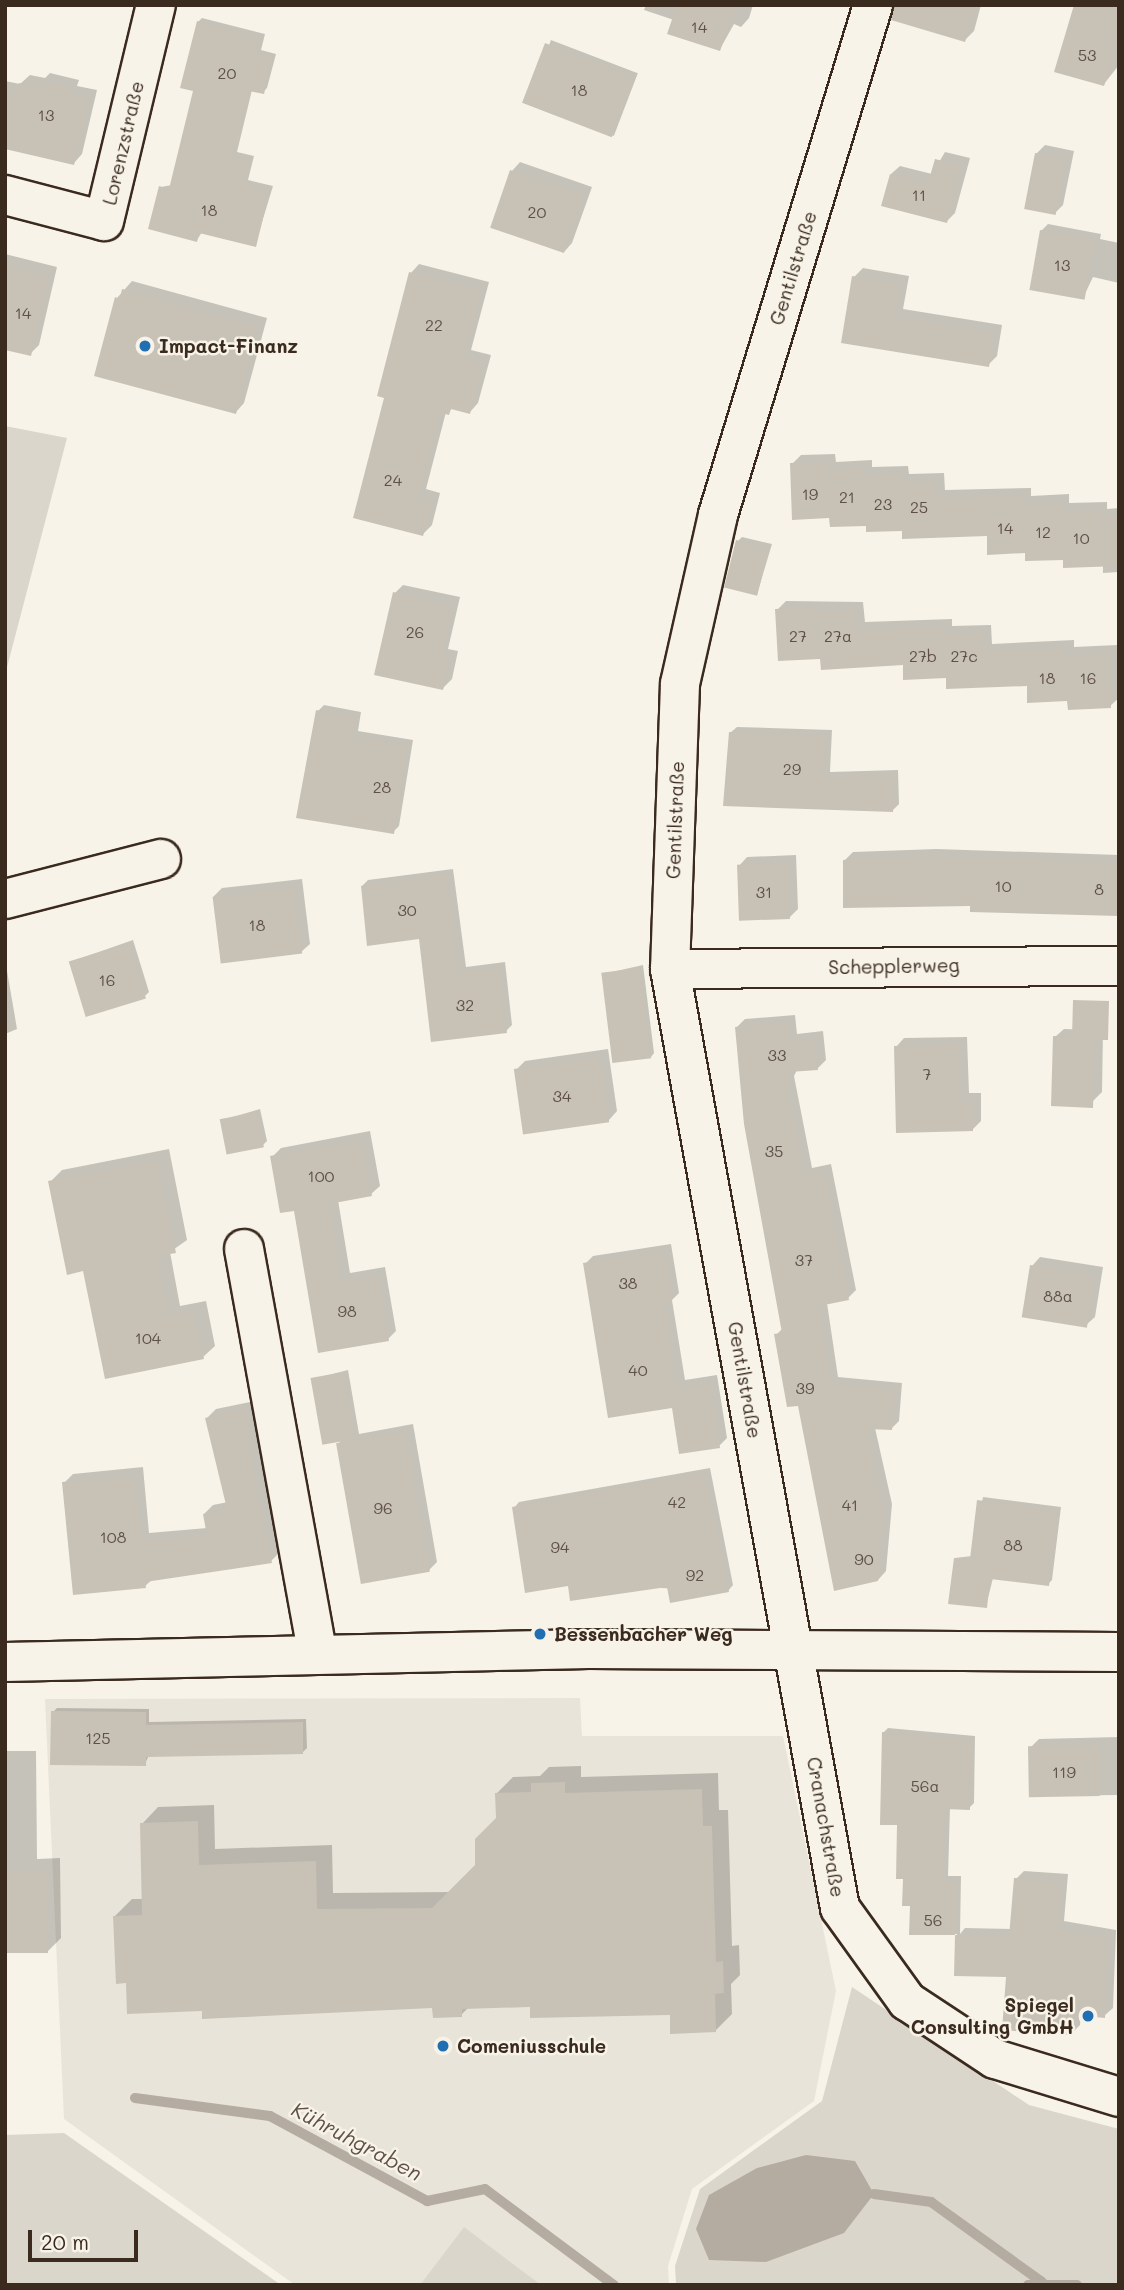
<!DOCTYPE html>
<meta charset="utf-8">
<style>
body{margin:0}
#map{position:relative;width:1124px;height:2290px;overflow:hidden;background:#f7f3e8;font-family:Mali,sans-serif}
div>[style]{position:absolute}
.built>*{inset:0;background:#e9e4d9}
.green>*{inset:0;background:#dbd6cb}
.water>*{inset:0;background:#b4aca0}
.shadow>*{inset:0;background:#0003;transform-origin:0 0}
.stream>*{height:10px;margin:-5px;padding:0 5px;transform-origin:5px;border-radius:5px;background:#b4aca0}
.building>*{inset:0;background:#c8c1b6;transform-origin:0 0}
.roads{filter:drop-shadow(2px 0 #3b2a1e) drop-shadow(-2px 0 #3b2a1e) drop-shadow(0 2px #3b2a1e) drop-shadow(0 -2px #3b2a1e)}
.minor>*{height:38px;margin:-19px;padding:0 19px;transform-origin:19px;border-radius:19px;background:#f7f3e8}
.dots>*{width:19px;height:19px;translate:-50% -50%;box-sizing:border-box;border:4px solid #f7f3e8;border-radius:50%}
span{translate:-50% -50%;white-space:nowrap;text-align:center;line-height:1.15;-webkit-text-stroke:5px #f7f3e8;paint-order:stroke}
.number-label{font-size:16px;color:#5e5044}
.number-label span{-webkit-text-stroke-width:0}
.street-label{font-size:19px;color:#3b2a1e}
.poi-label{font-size:19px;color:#3b2a1e;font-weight:700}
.left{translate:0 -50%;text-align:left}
.right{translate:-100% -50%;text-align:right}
.water-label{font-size:21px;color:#5f5145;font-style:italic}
.frame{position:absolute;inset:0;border:7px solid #3b2a1e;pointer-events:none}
.scale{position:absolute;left:28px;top:2230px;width:110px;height:32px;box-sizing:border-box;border:4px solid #3b2a1e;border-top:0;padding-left:9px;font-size:21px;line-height:24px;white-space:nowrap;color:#3b2a1e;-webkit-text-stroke:5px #f7f3e8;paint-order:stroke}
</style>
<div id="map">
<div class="built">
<i style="clip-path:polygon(580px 1698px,582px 1736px,783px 1736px,836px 1991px,814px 2101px,692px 2189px,668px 2266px,669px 2285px,295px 2285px,64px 2119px,45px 1699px)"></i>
</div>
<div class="green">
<i style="clip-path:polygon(5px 426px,67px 438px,5px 675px)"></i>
<i style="clip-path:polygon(852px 1987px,1029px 2105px,1119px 2129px,1119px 2285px,676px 2285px,675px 2266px,700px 2189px,822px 2101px)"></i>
<i style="clip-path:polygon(64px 2133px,281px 2285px,5px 2285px,5px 2135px)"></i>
<i style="clip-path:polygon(464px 2227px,541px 2285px,420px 2285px)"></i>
</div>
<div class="water">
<i style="clip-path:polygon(806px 2155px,855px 2161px,874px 2194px,844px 2233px,766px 2262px,709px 2260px,696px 2229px,709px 2195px,757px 2168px)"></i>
</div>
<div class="shadow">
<i style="clip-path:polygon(646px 5px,753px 5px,749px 18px,741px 27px,734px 24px,720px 49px,674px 20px,644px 10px)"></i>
<i style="clip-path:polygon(924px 5px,981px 5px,974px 31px,965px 40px)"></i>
<i style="clip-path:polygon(1119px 5px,1119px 65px,1104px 84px)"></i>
<i style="clip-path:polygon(202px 18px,265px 34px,261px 50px,276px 54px,267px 88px,263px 92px,252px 90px,237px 152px,254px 156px,248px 180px,273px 186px,255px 245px,202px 232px,197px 240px,161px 187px,172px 185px,195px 90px,198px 22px)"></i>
<i style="left:551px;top:40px;width:93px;height:67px;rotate:21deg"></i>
<i style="clip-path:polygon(50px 73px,79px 80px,77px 86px,97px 90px,82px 154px,74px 163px,5px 129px,5px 81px,20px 84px,30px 75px,45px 78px)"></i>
<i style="clip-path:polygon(1045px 145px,1074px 151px,1063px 205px,1054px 214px,1036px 154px)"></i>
<i style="clip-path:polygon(945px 152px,970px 158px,955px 213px,947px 221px,891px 174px,900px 166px,932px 174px)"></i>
<i style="clip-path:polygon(520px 162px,592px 187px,572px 243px,564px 252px,512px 171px)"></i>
<i style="clip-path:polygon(1048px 224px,1101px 234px,1100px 239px,1119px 243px,1119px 283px,1093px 277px,1083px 298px,1041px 231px)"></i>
<i style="clip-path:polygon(5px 254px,57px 267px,39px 345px,30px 354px,5px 348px)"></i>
<i style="clip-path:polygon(419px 264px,489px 282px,471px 350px,491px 355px,478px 403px,470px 412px,454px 408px,446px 412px,426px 489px,440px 493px,432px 525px,423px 534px,386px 397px,411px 273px)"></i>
<i style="clip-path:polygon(863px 268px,909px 276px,903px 309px,1002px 325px,997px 356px,988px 365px,843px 342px,854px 277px)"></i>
<i style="clip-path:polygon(132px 281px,267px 318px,244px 403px,236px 412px,117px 298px)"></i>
<i style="clip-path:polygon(835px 454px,836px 462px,872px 460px,872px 467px,908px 466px,909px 474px,944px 473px,945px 490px,1031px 488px,1031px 496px,1069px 494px,1069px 503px,1107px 502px,1107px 509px,1119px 508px,1119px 572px,1103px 573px,1103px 565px,1064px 558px,989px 535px,904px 530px,831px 516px,792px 464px,801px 455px)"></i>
<i style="clip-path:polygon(742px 537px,772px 544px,757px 594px,738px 541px)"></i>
<i style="clip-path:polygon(403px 585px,460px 597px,448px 649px,458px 651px,452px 679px,443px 688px,395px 593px)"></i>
<i style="clip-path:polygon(786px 601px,863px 602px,865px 622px,952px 619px,952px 626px,991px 625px,992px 644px,1074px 640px,1074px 647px,1117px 645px,1119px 698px,1110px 706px,1069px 699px,1028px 685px,947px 676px,904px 663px,822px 657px,777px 610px)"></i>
<i style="clip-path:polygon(324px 705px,361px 712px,358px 731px,413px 740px,399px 826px,393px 832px,318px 711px)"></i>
<i style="clip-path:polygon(737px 727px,832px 730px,830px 772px,898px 770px,899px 804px,893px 810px,730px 733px)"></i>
<i style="clip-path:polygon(936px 849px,1119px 855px,1119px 911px,972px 904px,844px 861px,853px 852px)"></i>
<i style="clip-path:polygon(796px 855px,798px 909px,790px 917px,739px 866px,747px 857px)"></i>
<i style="clip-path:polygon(453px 869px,466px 967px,505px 962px,512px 1025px,506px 1031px,420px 937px,362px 886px,368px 880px)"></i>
<i style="clip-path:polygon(302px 879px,310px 944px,301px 952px,213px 897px,222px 888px)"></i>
<i style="clip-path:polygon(133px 940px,149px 992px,145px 996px,70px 962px)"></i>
<i style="clip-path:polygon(5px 959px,17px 1029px,5px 1034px)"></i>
<i style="clip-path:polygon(643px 965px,654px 1053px,651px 1057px,603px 974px)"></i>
<i style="clip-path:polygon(795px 1015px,797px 1034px,823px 1031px,826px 1060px,818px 1068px,797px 1070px,794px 1076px,812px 1168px,831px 1164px,856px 1290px,848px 1298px,827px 1303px,838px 1377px,902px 1383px,899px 1421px,891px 1429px,875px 1428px,892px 1504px,886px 1571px,878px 1580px,799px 1404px,776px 1335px,783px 1328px,737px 1027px,745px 1019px)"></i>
<i style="clip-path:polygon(1064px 1029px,1103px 1030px,1102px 1092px,1093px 1101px,1055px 1037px)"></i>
<i style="clip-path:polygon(967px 1037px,969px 1093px,981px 1093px,981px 1121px,972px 1130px,896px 1047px,904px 1038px)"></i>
<i style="clip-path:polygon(608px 1049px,617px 1111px,609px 1120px,516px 1070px,525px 1061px)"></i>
<i style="clip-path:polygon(260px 1109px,267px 1141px,263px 1145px,222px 1120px)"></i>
<i style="clip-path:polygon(370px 1131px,380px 1186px,371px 1194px,338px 1200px,350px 1273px,385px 1267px,396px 1331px,388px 1339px,320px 1351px,295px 1208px,272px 1157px,281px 1148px)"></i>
<i style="clip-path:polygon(169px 1149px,187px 1240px,170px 1252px,180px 1306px,206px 1301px,215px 1346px,203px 1357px,85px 1269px,50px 1182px,62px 1170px)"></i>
<i style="clip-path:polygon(671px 1244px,679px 1293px,672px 1300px,685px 1380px,717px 1375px,727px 1438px,719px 1446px,673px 1406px,585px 1264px,593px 1256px)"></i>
<i style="clip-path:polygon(1040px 1257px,1103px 1267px,1095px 1317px,1086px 1325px,1032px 1266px)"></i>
<i style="clip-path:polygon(348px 1370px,359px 1434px,413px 1424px,437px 1562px,429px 1570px,338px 1444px,342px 1440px,313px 1379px)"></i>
<i style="clip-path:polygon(255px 1401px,262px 1437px,258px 1441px,280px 1552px,271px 1561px,153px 1579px,145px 1586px,64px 1483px,73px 1474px,143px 1467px,149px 1533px,207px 1528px,204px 1514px,213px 1505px,228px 1502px,207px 1418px,216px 1409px)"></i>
<i style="clip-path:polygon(710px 1468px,733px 1585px,728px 1591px,570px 1584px,514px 1508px,519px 1502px)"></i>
<i style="clip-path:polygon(983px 1497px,1061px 1507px,1052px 1580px,1048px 1584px,993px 1578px,986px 1606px,955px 1558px,972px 1556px)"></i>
<i style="clip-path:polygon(57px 1708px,149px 1709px,149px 1722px,306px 1719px,307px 1748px,303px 1752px,149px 1755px,145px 1764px,53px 1712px)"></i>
<i style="clip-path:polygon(888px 1728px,975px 1736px,974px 1803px,969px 1808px,950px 1808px,948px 1876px,961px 1876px,960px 1934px,965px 1928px,1011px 1929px,1016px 1879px,1024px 1871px,1068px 1874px,1064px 1921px,1116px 1930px,1113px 2008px,1104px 2016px,1081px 2014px,1080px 2025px,1072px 2033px,1008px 1975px,956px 1975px,957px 1934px,911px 1933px,912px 1905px,883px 1733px)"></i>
<i style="clip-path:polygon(1119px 1737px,1119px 1795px,1031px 1796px,1030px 1748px,1039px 1739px)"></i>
<i style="clip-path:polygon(5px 1751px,36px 1751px,37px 1859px,60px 1858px,61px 1938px,48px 1951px,5px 1951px)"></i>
<i style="clip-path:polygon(581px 1766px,581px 1777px,718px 1773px,719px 1810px,728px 1810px,732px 1946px,739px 1945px,740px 1975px,731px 1984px,732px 2014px,715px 2031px,671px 2013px,531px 2006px,469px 2007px,461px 2015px,434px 2006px,204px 2010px,128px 1982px,115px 1916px,132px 1899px,144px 1899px,142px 1824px,158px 1807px,214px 1805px,215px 1849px,332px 1845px,333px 1893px,451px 1892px,477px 1866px,497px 1819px,496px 1794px,513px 1777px,540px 1776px,549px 1767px)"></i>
</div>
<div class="stream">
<i style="left:135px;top:2098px;width:136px;rotate:7.6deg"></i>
<i style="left:270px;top:2116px;width:179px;rotate:28.4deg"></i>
<i style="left:427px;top:2201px;width:59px;rotate:-11.7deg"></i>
<i style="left:485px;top:2189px;width:161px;rotate:36.7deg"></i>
<i style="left:874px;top:2194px;width:58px;rotate:8deg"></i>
<i style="left:931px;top:2202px;width:137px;rotate:35.8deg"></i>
<i style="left:1028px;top:2285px;width:49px"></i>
</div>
<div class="building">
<i style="clip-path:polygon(677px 5px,736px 5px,720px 51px,667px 34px)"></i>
<i style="clip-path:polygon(894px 5px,976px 5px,965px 42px,891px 20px)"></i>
<i style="clip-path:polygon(1074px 5px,1119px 5px,1119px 37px,1104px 86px,1054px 72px)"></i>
<i style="clip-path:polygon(197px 21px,262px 38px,258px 54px,273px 57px,264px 94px,249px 91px,234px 156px,251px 160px,245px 184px,270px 190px,256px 247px,199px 233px,197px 242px,148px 229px,159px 186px,169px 189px,193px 91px,180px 88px)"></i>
<i style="left:545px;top:43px;width:96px;height:64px;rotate:21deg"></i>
<i style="clip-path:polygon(40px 81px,71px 88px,70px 94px,90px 98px,74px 165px,5px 149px,5px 91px,17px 93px,19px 83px,38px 87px)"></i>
<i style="left:1035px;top:153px;width:32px;height:57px;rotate:11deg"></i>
<i style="clip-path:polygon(935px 159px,962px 166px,947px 223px,881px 206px,890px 174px,928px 183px)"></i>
<i style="left:510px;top:170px;width:78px;height:61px;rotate:19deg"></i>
<i style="left:1040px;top:230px;width:56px;height:61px;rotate:10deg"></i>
<i style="clip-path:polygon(5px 266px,50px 276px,31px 356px,5px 350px)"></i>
<i style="clip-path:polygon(409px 272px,481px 290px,464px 359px,483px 364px,470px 414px,451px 409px,449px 415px,441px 413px,419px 497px,433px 501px,423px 536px,353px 518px,384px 398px,377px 396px)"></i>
<i style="clip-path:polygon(852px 276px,901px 284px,895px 317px,994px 333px,989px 367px,841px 343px)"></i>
<i style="clip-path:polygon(122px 289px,259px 326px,236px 414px,94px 376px,115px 297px,120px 299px)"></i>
<i style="clip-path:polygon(827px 462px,828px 470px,864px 468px,864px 475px,900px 474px,901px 482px,936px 481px,937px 498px,1023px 495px,1023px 503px,1061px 502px,1061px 511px,1099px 509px,1099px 517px,1119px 516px,1119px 566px,1063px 568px,1063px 560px,1025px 561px,1025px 553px,987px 555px,987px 536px,902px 539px,902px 531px,866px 532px,866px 526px,830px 527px,829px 518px,792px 520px,790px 463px)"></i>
<i style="left:736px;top:540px;width:34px;height:49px;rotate:14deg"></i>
<i style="clip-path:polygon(393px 592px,452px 606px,441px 658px,450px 660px,443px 690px,374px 675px)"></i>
<i style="clip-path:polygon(818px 607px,818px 612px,855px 610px,857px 630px,944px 627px,944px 634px,983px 632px,984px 652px,1066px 648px,1066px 655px,1109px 653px,1111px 708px,1068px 710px,1067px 701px,1027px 703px,1027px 686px,946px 689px,946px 678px,903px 680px,903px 665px,821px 670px,820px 659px,778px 661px,775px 609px)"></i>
<i style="clip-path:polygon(316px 710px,356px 718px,353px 737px,408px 745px,394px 834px,296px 818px)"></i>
<i style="clip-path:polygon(729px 732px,826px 735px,825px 777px,893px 775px,893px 812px,723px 806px)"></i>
<i style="clip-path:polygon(926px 856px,1119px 863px,1119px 916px,970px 912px,970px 906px,843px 908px,843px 860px)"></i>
<i style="left:788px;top:863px;width:56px;height:51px;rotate:88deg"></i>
<i style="clip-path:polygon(447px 874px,460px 972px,499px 968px,507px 1033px,431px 1042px,419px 939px,367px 946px,361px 886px)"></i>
<i style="left:294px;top:887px;width:67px;height:82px;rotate:83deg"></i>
<i style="left:129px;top:943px;width:58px;height:63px;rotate:73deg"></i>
<i style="left:640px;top:968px;width:91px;height:39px;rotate:83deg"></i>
<i style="clip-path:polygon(1073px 1000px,1109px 1001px,1108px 1040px,1095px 1040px,1093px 1108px,1051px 1106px,1053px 1036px,1072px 1037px)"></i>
<i style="clip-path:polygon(788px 1022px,790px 1041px,815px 1039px,818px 1070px,789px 1072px,790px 1081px,786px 1082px,804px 1175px,823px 1171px,849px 1300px,819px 1306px,831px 1384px,895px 1390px,892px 1430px,867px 1429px,884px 1513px,878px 1581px,834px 1591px,798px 1406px,787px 1407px,774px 1334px,782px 1333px,744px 1124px,735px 1027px)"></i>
<i style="clip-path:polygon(959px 1044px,961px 1101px,973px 1101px,973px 1131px,896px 1133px,894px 1046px)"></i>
<i style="left:600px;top:1057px;width:66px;height:87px;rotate:82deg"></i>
<i style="left:257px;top:1112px;width:36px;height:38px;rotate:79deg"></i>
<i style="clip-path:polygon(362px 1139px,372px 1196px,329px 1204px,342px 1281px,377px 1275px,389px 1341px,318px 1353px,294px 1211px,280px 1213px,270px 1156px)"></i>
<i style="clip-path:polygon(158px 1160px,176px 1253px,158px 1256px,169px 1316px,194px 1311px,204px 1359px,105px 1379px,83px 1271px,67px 1275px,48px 1181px)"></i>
<i style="clip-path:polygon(664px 1250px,672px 1302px,664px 1303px,678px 1387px,710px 1382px,720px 1448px,679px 1454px,672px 1408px,608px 1418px,583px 1263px)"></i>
<i style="left:1030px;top:1265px;width:66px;height:53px;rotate:9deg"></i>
<i style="left:344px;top:1372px;width:68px;height:34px;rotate:80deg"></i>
<i style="clip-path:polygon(247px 1409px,254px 1448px,249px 1449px,272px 1563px,145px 1582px,146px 1588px,73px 1595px,62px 1482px,135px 1476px,141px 1541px,207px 1536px,203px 1514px,227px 1509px,205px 1418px)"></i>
<i style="left:405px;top:1431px;width:143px;height:70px;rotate:80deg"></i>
<i style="clip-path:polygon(704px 1472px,729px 1592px,670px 1603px,667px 1587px,570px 1601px,568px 1586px,525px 1593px,512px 1507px)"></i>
<i style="clip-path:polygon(977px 1500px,1058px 1510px,1049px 1586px,990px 1579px,987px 1608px,948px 1604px,954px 1558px,970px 1559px)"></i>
<i style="clip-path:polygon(51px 1711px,146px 1712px,146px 1725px,303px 1722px,303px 1754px,146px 1757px,146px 1766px,50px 1765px)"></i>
<i style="clip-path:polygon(882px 1732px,971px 1740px,970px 1810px,945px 1809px,943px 1881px,956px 1881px,955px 1935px,909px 1935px,910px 1906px,902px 1906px,903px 1879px,896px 1879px,897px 1825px,880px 1825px)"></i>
<i style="left:1099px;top:1745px;width:51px;height:71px;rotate:89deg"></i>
<i style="clip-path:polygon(565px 1782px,565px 1793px,702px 1789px,703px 1826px,712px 1826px,716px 1962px,723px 1961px,724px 1993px,715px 1994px,716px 2032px,670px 2034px,670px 2015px,530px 2018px,530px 2007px,462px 2009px,462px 2017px,433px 2018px,432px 2008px,202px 2019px,202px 2011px,127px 2014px,126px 1983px,116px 1984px,113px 1916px,142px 1915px,140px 1823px,198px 1821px,199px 1865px,316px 1861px,317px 1909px,432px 1908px,475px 1865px,475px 1839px,496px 1818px,495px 1793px,531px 1792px,531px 1783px)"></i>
<i style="left:5px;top:1871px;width:43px;height:82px"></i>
<i style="clip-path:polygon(1014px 1878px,1061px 1882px,1057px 1929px,1108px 1938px,1105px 2018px,1074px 2015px,1073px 2035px,1002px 2030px,1006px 1977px,954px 1976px,955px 1935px,1009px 1937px)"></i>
</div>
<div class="roads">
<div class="minor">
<i style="left:873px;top:5px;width:533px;rotate:106.91deg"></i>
<i style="left:718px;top:515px;width:173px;rotate:102.7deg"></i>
<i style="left:680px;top:684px;width:285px;rotate:92deg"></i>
<i style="left:670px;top:969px;width:954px;rotate:79.74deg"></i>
<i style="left:840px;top:1908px;width:115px;rotate:54.2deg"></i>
<i style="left:907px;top:2001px;width:105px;rotate:33.4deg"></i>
<i style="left:995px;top:2059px;width:130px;rotate:17deg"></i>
<i style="left:5px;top:195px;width:102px;rotate:14.7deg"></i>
<i style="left:104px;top:221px;width:222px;rotate:-76.5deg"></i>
<i style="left:5px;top:899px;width:161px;rotate:-14.4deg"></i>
<i style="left:670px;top:969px;width:449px;rotate:-0.4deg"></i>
<i style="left:244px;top:1249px;width:410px;rotate:79.7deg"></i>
<i style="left:5px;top:1662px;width:584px;rotate:-1.28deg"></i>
<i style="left:589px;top:1649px;width:530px;rotate:0.32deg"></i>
</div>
</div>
<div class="dots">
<i style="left:145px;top:346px;background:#1f6fb2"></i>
<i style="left:540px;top:1634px;background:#1f6fb2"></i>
<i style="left:1088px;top:2016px;background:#1f6fb2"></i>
<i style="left:443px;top:2046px;background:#1f6fb2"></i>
</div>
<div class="number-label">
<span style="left:699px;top:27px">14</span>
<span style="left:1087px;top:55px">53</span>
<span style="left:227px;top:73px">20</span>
<span style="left:579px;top:90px">18</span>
<span style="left:46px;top:115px">13</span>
<span style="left:919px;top:195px">11</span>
<span style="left:209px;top:210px">18</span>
<span style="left:537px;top:212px">20</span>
<span style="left:1062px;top:265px">13</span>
<span style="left:23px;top:313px">14</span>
<span style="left:434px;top:325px">22</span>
<span style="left:393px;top:480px">24</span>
<span style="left:810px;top:494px">19</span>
<span style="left:847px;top:497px">21</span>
<span style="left:883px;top:504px">23</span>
<span style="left:919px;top:507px">25</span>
<span style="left:1005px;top:528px">14</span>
<span style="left:1043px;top:532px">12</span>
<span style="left:1081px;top:538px">10</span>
<span style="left:415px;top:632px">26</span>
<span style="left:798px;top:636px">27</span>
<span style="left:838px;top:636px">27a</span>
<span style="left:923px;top:656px">27b</span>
<span style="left:964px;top:656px">27c</span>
<span style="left:1047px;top:678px">18</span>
<span style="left:1088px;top:678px">16</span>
<span style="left:792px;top:769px">29</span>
<span style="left:382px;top:787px">28</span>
<span style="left:1003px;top:886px">10</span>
<span style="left:1099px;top:889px">8</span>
<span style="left:764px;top:892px">31</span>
<span style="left:407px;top:910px">30</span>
<span style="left:257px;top:925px">18</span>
<span style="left:107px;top:980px">16</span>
<span style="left:465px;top:1005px">32</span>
<span style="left:777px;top:1055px">33</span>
<span style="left:927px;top:1074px">7</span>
<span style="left:562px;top:1096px">34</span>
<span style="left:774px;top:1151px">35</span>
<span style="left:321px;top:1176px">100</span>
<span style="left:804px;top:1260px">37</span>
<span style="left:628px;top:1283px">38</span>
<span style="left:1058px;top:1296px">88a</span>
<span style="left:347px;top:1311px">98</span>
<span style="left:148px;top:1338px">104</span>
<span style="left:638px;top:1370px">40</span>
<span style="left:805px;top:1388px">39</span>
<span style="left:677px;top:1502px">42</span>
<span style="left:850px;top:1505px">41</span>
<span style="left:383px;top:1508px">96</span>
<span style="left:113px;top:1537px">108</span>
<span style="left:1013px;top:1545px">88</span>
<span style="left:560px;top:1547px">94</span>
<span style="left:864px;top:1559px">90</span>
<span style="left:695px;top:1575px">92</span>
<span style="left:98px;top:1738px">125</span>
<span style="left:1064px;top:1772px">119</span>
<span style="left:925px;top:1786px">56a</span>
<span style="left:933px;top:1920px">56</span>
</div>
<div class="street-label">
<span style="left:123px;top:143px;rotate:-77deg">Lorenzstraße</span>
<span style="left:793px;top:268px;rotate:-73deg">Gentilstraße</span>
<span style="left:675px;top:820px;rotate:-88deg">Gentilstraße</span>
<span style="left:894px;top:966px;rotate:-1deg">Schepplerweg</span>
<span style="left:745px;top:1380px;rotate:80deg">Gentilstraße</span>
<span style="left:826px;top:1827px;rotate:80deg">Cranachstraße</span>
</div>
<div class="poi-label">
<span class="left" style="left:159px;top:346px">Impact-Finanz</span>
<span class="left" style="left:554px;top:1634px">Bessenbacher Weg</span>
<span class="right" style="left:1074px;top:2016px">Spiegel<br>Consulting GmbH</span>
<span class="left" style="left:457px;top:2046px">Comeniusschule</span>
</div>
<div class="water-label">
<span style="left:357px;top:2141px;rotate:28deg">Kühruhgraben</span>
</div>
<div class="frame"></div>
<div class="scale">20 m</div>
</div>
